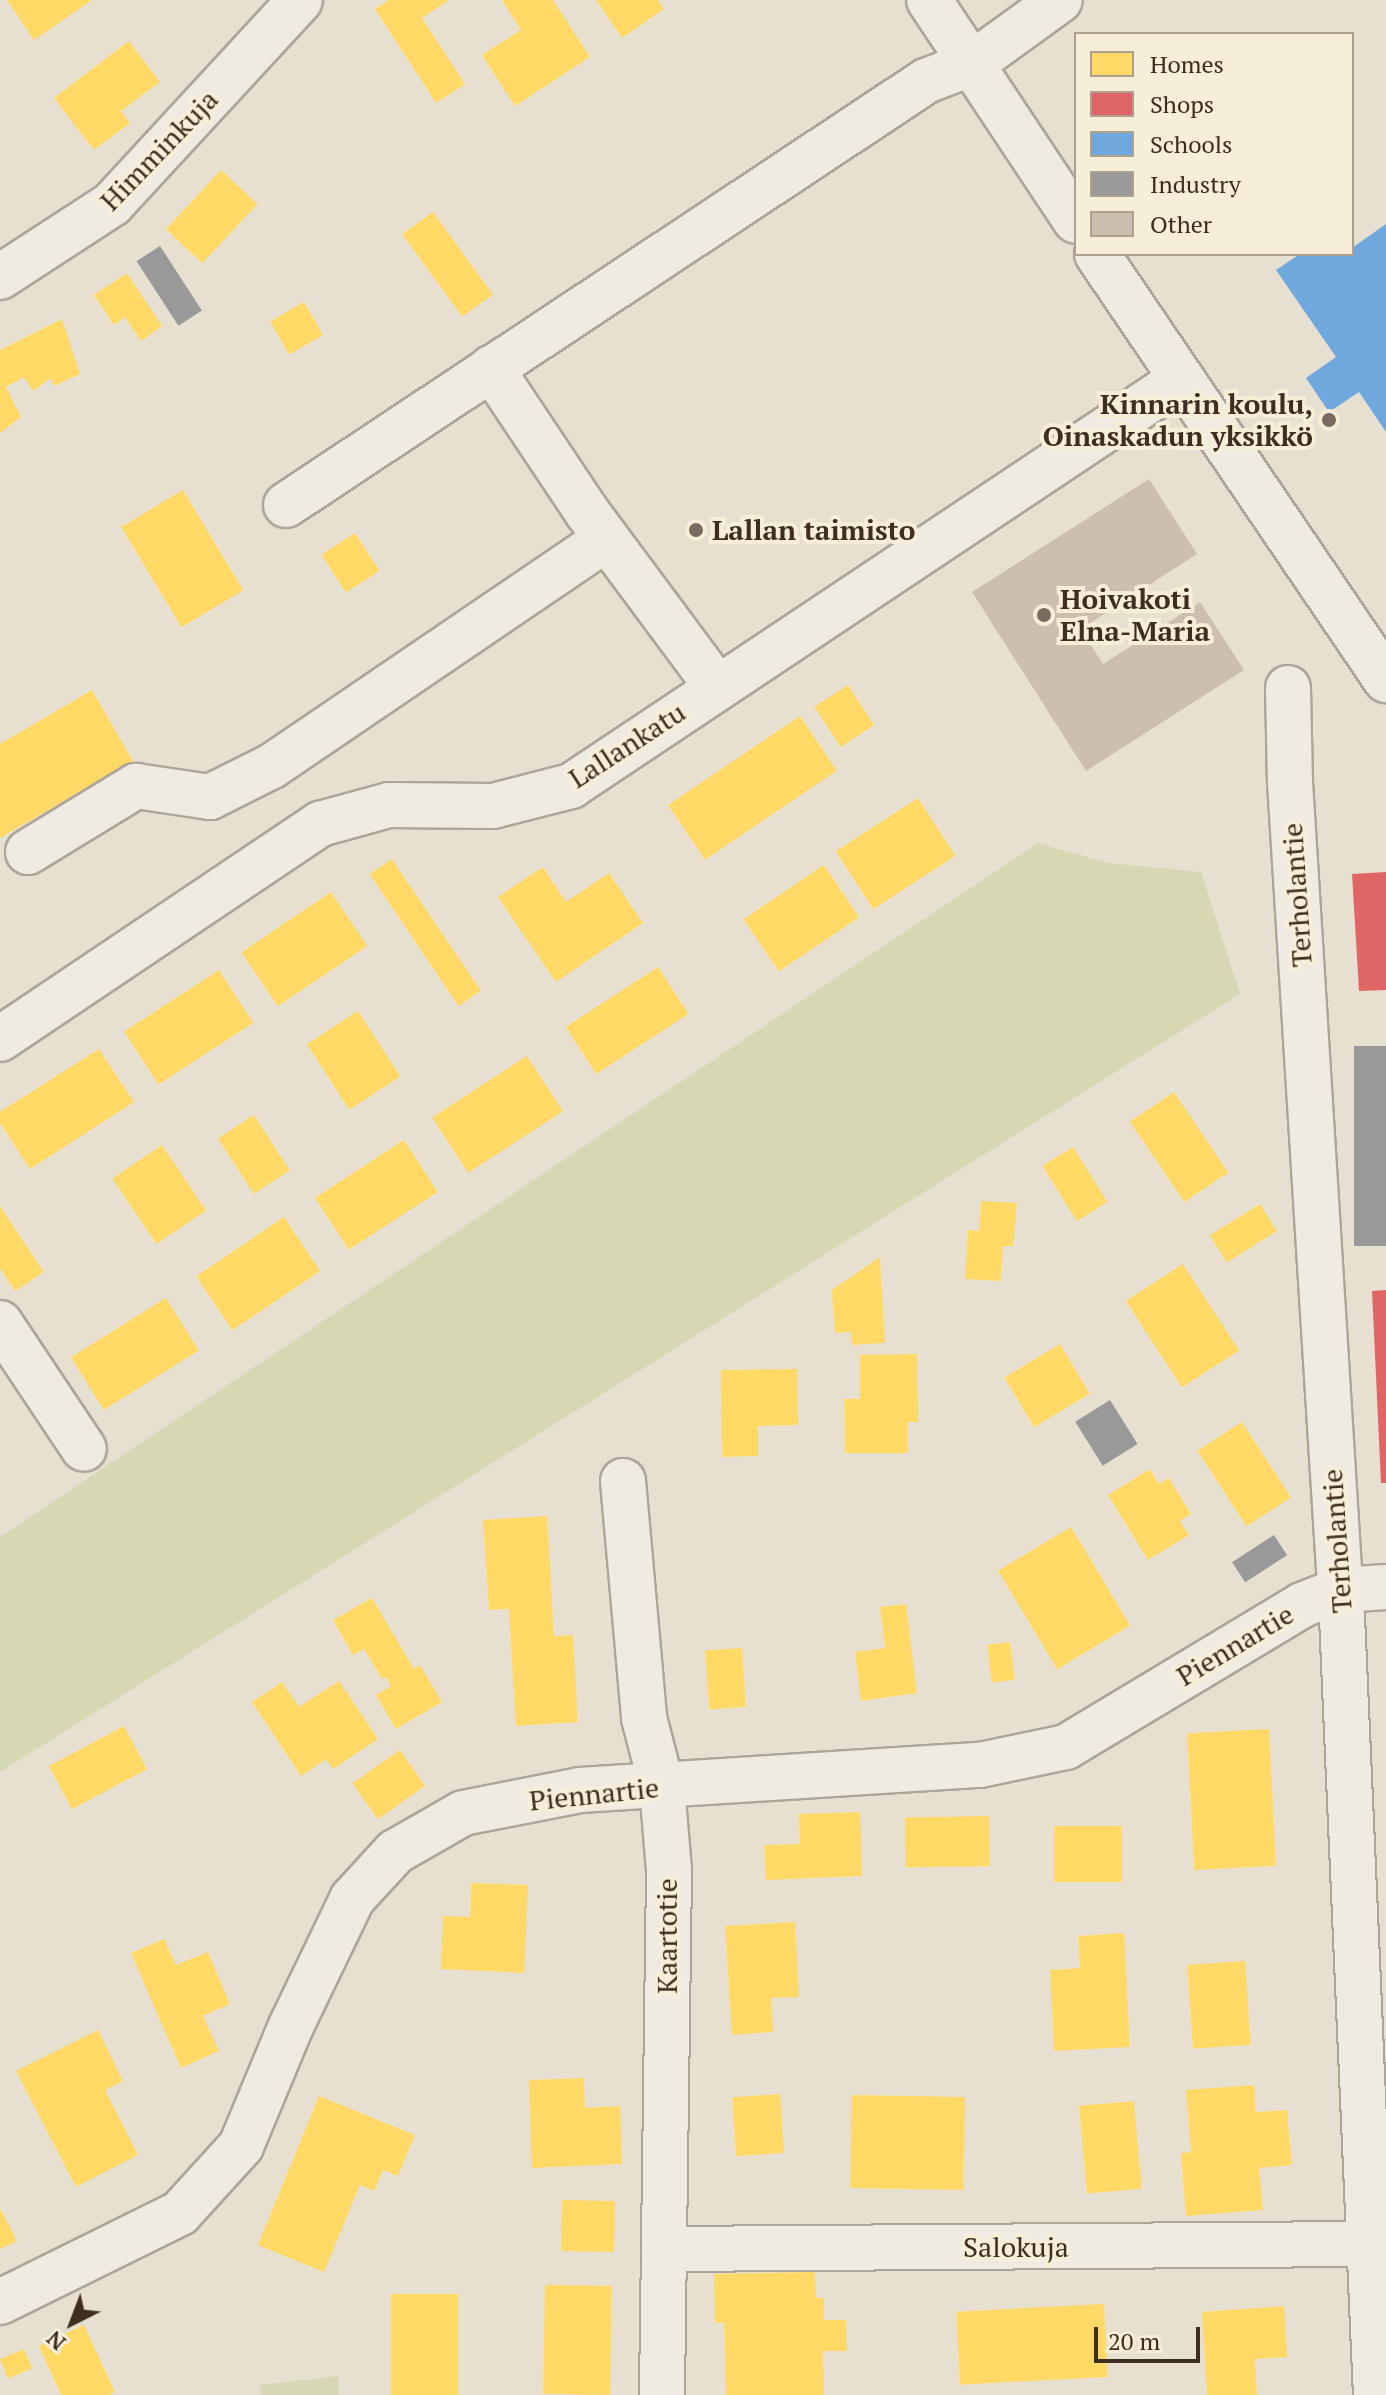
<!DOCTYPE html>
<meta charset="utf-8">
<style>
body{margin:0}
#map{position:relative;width:1386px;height:2395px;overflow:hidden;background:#e7e0d1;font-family:"PT Serif",serif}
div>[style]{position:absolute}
.green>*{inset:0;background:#d6d7b3}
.homes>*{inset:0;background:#ffd966;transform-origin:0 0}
.shops>*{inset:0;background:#e06666}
.schools>*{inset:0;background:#6fa8dc}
.industry>*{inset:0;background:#999;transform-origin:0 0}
.building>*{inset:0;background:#cbbfb2}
.roads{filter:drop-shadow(2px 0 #ada599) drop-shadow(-2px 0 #ada599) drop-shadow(0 2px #ada599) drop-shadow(0 -2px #ada599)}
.minor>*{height:44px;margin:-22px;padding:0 22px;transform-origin:22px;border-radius:22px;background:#efebe3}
.dots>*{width:22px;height:22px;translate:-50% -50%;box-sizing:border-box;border:4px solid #f7eed8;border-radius:50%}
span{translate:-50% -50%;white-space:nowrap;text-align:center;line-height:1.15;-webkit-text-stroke:8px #f7eed8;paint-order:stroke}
.street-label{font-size:28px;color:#3d2e20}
.poi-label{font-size:28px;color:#3d2e20;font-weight:700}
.right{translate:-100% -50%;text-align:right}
.left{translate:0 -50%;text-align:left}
.legend{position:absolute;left:1074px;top:32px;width:280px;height:224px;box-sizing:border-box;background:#f7eed8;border:2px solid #ada18e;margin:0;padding:10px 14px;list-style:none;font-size:24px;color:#3d2e20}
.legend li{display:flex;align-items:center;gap:16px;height:40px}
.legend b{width:40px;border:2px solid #ada18e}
.north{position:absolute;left:32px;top:2283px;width:80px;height:80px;-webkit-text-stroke:6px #f7eed8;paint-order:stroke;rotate:222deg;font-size:22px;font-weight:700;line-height:32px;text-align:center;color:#3d2e20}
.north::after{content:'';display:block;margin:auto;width:28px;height:36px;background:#3d2e20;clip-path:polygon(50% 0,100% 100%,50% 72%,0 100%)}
.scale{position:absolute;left:1094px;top:2327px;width:106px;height:36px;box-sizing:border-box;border:4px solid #3d2e20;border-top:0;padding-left:10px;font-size:24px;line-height:28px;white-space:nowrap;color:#3d2e20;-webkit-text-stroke:6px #f7eed8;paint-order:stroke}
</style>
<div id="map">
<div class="green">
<i style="clip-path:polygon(1038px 843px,1108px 863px,1201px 872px,1240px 994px,0 1772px,0 1537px)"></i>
<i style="clip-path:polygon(338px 2376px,339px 2395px,261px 2395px,260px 2385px)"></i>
</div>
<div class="homes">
<i style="clip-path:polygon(7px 0,92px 0,34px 40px)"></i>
<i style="clip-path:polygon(389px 0,449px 0,422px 18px,465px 84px,436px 103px,375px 9px)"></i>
<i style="clip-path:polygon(502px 0,553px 0,590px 57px,515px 106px,482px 55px,521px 30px)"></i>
<i style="clip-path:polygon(596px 0,658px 0,664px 9px,622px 38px)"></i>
<i style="clip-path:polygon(129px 41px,160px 82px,121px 111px,130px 123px,94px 150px,54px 98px)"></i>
<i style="left:221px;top:170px;width:50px;height:81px;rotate:43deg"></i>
<i style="left:433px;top:212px;width:102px;height:38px;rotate:54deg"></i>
<i style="clip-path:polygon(127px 273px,162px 326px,141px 341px,125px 317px,114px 325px,94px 295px)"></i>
<i style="left:304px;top:302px;width:38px;height:39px;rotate:60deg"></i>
<i style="clip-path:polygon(62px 319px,80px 374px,54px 386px,51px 378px,33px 391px,24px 377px,6px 387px,21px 417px,0 433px,0 350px)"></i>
<i style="left:183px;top:490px;width:117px;height:72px;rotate:59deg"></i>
<i style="left:355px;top:533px;width:45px;height:40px;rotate:57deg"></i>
<i style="left:848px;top:685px;width:48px;height:40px;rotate:57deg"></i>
<i style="clip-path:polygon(92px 690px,133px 761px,0 838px,0 744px)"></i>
<i style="left:800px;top:716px;width:66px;height:159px;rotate:56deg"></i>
<i style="left:918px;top:798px;width:69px;height:98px;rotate:57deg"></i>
<i style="left:392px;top:859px;width:159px;height:27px;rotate:56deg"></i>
<i style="left:824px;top:865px;width:63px;height:97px;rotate:56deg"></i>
<i style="clip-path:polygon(543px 867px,566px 902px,609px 873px,643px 923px,556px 982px,498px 897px)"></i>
<i style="left:331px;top:892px;width:65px;height:108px;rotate:56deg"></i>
<i style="left:658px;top:967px;width:56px;height:110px;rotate:57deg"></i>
<i style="left:219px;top:970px;width:63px;height:113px;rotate:57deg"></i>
<i style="left:358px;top:1011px;width:78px;height:61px;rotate:57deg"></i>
<i style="clip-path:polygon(99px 1049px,134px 1102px,30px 1169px,0 1123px,0 1112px)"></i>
<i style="left:527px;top:1056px;width:66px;height:113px;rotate:57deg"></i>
<i style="left:1174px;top:1092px;width:97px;height:53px;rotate:56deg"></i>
<i style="left:254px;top:1115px;width:66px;height:43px;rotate:57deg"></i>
<i style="left:404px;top:1140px;width:62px;height:106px;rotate:57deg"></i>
<i style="left:162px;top:1145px;width:79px;height:60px;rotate:56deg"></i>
<i style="left:1073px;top:1147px;width:65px;height:36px;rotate:58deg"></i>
<i style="clip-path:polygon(981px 1201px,1017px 1203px,1013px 1246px,1003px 1246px,1001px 1281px,965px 1279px,968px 1230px,979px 1231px)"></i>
<i style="left:1260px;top:1204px;width:32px;height:59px;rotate:58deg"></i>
<i style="clip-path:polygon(0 1206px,44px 1272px,15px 1291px,0 1268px)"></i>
<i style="left:284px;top:1217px;width:65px;height:106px;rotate:56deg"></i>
<i style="clip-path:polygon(880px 1257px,885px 1343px,852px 1345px,851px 1332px,835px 1333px,832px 1290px)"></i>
<i style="left:1183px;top:1264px;width:103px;height:68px;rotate:57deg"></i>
<i style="left:166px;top:1298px;width:62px;height:112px;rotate:58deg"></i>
<i style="left:1060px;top:1344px;width:58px;height:65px;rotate:59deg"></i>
<i style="clip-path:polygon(917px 1354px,918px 1422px,908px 1422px,908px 1453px,845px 1453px,844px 1399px,860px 1399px,860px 1355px)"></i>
<i style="clip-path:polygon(797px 1369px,798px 1425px,758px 1426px,758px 1456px,722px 1457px,721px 1370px)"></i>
<i style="left:1242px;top:1422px;width:90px;height:53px;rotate:57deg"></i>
<i style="clip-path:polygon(1150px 1469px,1159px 1484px,1169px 1478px,1191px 1514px,1180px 1521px,1189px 1535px,1148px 1560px,1108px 1495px)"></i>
<i style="clip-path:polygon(547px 1516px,554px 1636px,573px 1635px,578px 1722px,516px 1726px,509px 1609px,489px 1610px,483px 1520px)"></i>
<i style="left:1071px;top:1527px;width:115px;height:85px;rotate:59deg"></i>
<i style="clip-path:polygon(372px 1598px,414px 1669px,420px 1665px,442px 1702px,396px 1729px,376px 1695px,391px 1686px,386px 1677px,382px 1679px,364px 1649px,353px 1655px,333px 1620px)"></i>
<i style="clip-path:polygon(906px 1604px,917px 1693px,861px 1701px,855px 1652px,885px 1648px,880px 1607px)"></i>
<i style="left:1010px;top:1642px;width:38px;height:23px;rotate:83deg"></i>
<i style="left:742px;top:1648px;width:59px;height:37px;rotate:86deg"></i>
<i style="clip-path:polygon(339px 1681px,378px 1739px,333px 1769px,326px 1759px,301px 1776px,252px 1702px,282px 1682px,299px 1707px)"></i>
<i style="left:124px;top:1726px;width:49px;height:85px;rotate:62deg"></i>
<i style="left:1269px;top:1729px;width:137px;height:82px;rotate:87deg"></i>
<i style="left:400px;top:1750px;width:44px;height:58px;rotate:55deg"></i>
<i style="clip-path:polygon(860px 1812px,862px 1876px,766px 1880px,764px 1845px,800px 1844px,799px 1814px)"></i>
<i style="left:989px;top:1816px;width:50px;height:84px;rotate:89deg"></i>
<i style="left:1054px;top:1826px;width:68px;height:56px"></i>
<i style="clip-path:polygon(471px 1883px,528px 1885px,524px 1973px,441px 1969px,443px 1916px,470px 1917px)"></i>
<i style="clip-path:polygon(795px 1922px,799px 1997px,771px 1998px,773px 2032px,732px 2035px,725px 1926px)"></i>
<i style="clip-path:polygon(1124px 1933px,1130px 2047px,1054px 2051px,1050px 1970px,1080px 1968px,1078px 1936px)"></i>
<i style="clip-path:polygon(164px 1939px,176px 1965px,208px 1952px,230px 2004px,203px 2016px,219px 2051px,181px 2068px,131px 1953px)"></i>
<i style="left:1245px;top:1961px;width:84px;height:58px;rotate:86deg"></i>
<i style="clip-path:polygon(98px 2030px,123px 2081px,105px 2090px,138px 2155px,76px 2187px,16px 2071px)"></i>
<i style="clip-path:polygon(584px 2078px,585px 2108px,620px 2106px,622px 2164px,532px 2168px,529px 2080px)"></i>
<i style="clip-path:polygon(1254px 2085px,1256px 2112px,1287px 2110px,1292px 2165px,1259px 2168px,1263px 2210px,1186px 2216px,1181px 2153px,1191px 2152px,1186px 2090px)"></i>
<i style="left:780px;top:2094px;width:59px;height:48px;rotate:86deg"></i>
<i style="left:852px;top:2095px;width:113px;height:93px;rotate:1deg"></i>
<i style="clip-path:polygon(319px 2096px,415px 2135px,398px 2176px,383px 2170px,374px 2191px,360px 2185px,324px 2272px,258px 2245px)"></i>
<i style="left:1134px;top:2101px;width:88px;height:55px;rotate:85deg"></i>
<i style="left:562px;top:2200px;width:53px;height:51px;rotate:1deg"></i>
<i style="clip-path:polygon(0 2208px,17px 2241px,0 2249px)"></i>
<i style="clip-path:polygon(815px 2272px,816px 2298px,824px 2298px,824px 2320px,846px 2320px,847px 2351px,823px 2351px,824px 2395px,726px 2395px,724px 2323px,715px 2323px,714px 2274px)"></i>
<i style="left:612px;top:2286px;width:109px;height:67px;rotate:91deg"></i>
<i style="left:391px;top:2294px;width:67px;height:101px"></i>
<i style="left:1104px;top:2304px;width:73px;height:148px;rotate:87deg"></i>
<i style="clip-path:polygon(1284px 2306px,1287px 2357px,1255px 2359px,1257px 2395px,1207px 2395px,1202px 2312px)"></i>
<i style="clip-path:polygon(84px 2325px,115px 2392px,109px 2395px,61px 2395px,39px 2346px)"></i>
<i style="left:24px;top:2349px;width:21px;height:26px;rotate:67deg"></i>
</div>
<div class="shops">
<i style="clip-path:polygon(1386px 872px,1386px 990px,1359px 991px,1352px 874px)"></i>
<i style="clip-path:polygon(1386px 1290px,1386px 1483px,1381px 1483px,1372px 1291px)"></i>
</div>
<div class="schools">
<i style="clip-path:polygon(1386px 224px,1386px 432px,1359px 392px,1329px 412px,1306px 378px,1336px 357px,1276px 270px,1300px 254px,1352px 254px,1352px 248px)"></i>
</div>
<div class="industry">
<i style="left:160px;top:246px;width:77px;height:28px;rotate:57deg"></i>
<i style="left:1386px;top:1046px;width:200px;height:32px;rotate:90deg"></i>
<i style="left:1110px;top:1400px;width:52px;height:41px;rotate:58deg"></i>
<i style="left:1274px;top:1535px;width:24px;height:50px;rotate:57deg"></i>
</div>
<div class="building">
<i style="clip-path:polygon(1149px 479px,1197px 554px,1081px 629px,1103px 664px,1200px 602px,1244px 670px,1086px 771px,972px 592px)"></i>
</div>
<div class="roads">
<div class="minor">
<i style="left:929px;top:0;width:265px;rotate:56.4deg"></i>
<i style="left:1097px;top:254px;width:515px;rotate:55.85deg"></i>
<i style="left:0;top:277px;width:134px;rotate:-33.1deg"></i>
<i style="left:112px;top:204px;width:277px;rotate:-47.3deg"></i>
<i style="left:491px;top:368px;width:173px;rotate:56.3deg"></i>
<i style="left:587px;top:512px;width:218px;rotate:53.4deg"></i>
<i style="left:286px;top:505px;width:768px;rotate:-33.52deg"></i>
<i style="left:926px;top:81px;width:50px;rotate:-21deg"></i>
<i style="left:973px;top:63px;width:107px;rotate:-35.9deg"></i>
<i style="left:1288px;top:688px;width:94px;rotate:88.8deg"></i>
<i style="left:1290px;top:782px;width:837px;rotate:86.44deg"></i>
<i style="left:1342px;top:1617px;width:779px;rotate:87.5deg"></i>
<i style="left:28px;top:852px;width:127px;rotate:-31.4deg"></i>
<i style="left:136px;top:786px;width:75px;rotate:8.5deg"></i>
<i style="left:210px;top:797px;width:69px;rotate:-26.6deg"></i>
<i style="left:272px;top:766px;width:404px;rotate:-34.2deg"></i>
<i style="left:0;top:1039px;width:386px;rotate:-33.9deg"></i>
<i style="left:320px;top:824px;width:72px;rotate:-15.4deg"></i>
<i style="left:389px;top:805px;width:104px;rotate:0.6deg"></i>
<i style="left:493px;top:806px;width:81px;rotate:-14.4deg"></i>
<i style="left:571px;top:786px;width:732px;rotate:-33.69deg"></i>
<i style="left:0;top:1323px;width:151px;rotate:56.3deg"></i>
<i style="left:623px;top:1481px;width:238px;rotate:84.9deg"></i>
<i style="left:644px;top:1718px;width:71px;rotate:75.4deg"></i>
<i style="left:662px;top:1787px;width:84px;rotate:85.2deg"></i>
<i style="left:669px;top:1871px;width:524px;rotate:90.77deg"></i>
<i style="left:664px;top:2249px;width:703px;rotate:-0.41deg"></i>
<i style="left:0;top:2302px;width:201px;rotate:-26.3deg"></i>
<i style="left:180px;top:2213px;width:91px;rotate:-47.7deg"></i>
<i style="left:241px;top:2146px;width:130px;rotate:-67.4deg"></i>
<i style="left:291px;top:2026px;width:141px;rotate:-64.3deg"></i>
<i style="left:352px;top:1899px;width:64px;rotate:-47.5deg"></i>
<i style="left:395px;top:1852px;width:78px;rotate:-29.8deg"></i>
<i style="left:463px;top:1813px;width:119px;rotate:-11.1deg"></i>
<i style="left:580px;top:1790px;width:401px;rotate:-3.6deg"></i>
<i style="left:980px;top:1765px;width:88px;rotate:-11.8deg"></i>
<i style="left:1066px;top:1747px;width:275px;rotate:-31deg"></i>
<i style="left:1302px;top:1605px;width:41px;rotate:-21.5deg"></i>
<i style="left:1340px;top:1590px;width:46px;rotate:-3.7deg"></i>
</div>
</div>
<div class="dots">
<i style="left:1329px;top:420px;background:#786c5e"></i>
<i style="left:696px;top:530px;background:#786c5e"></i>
<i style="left:1044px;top:615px;background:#786c5e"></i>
</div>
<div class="street-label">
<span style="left:159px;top:150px;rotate:-46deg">Himminkuja</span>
<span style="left:627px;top:745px;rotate:-33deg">Lallankatu</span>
<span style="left:1297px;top:895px;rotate:-94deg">Terholantie</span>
<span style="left:1337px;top:1541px;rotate:-94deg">Terholantie</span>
<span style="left:1235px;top:1645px;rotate:-31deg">Piennartie</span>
<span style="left:594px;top:1794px;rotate:-6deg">Piennartie</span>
<span style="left:667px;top:1936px;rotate:-90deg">Kaartotie</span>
<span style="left:1016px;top:2247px">Salokuja</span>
</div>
<div class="poi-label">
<span class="right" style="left:1313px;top:420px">Kinnarin koulu,<br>Oinaskadun yksikkö</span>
<span class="left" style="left:712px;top:530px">Lallan taimisto</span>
<span class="left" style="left:1060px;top:615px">Hoivakoti<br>Elna-Maria</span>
</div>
<ul class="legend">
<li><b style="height:22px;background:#ffd966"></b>Homes</li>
<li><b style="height:22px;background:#e06666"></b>Shops</li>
<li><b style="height:22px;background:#6fa8dc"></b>Schools</li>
<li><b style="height:22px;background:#999"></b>Industry</li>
<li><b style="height:22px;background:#cbbfb2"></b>Other</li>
</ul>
<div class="north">N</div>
<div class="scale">20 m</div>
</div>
